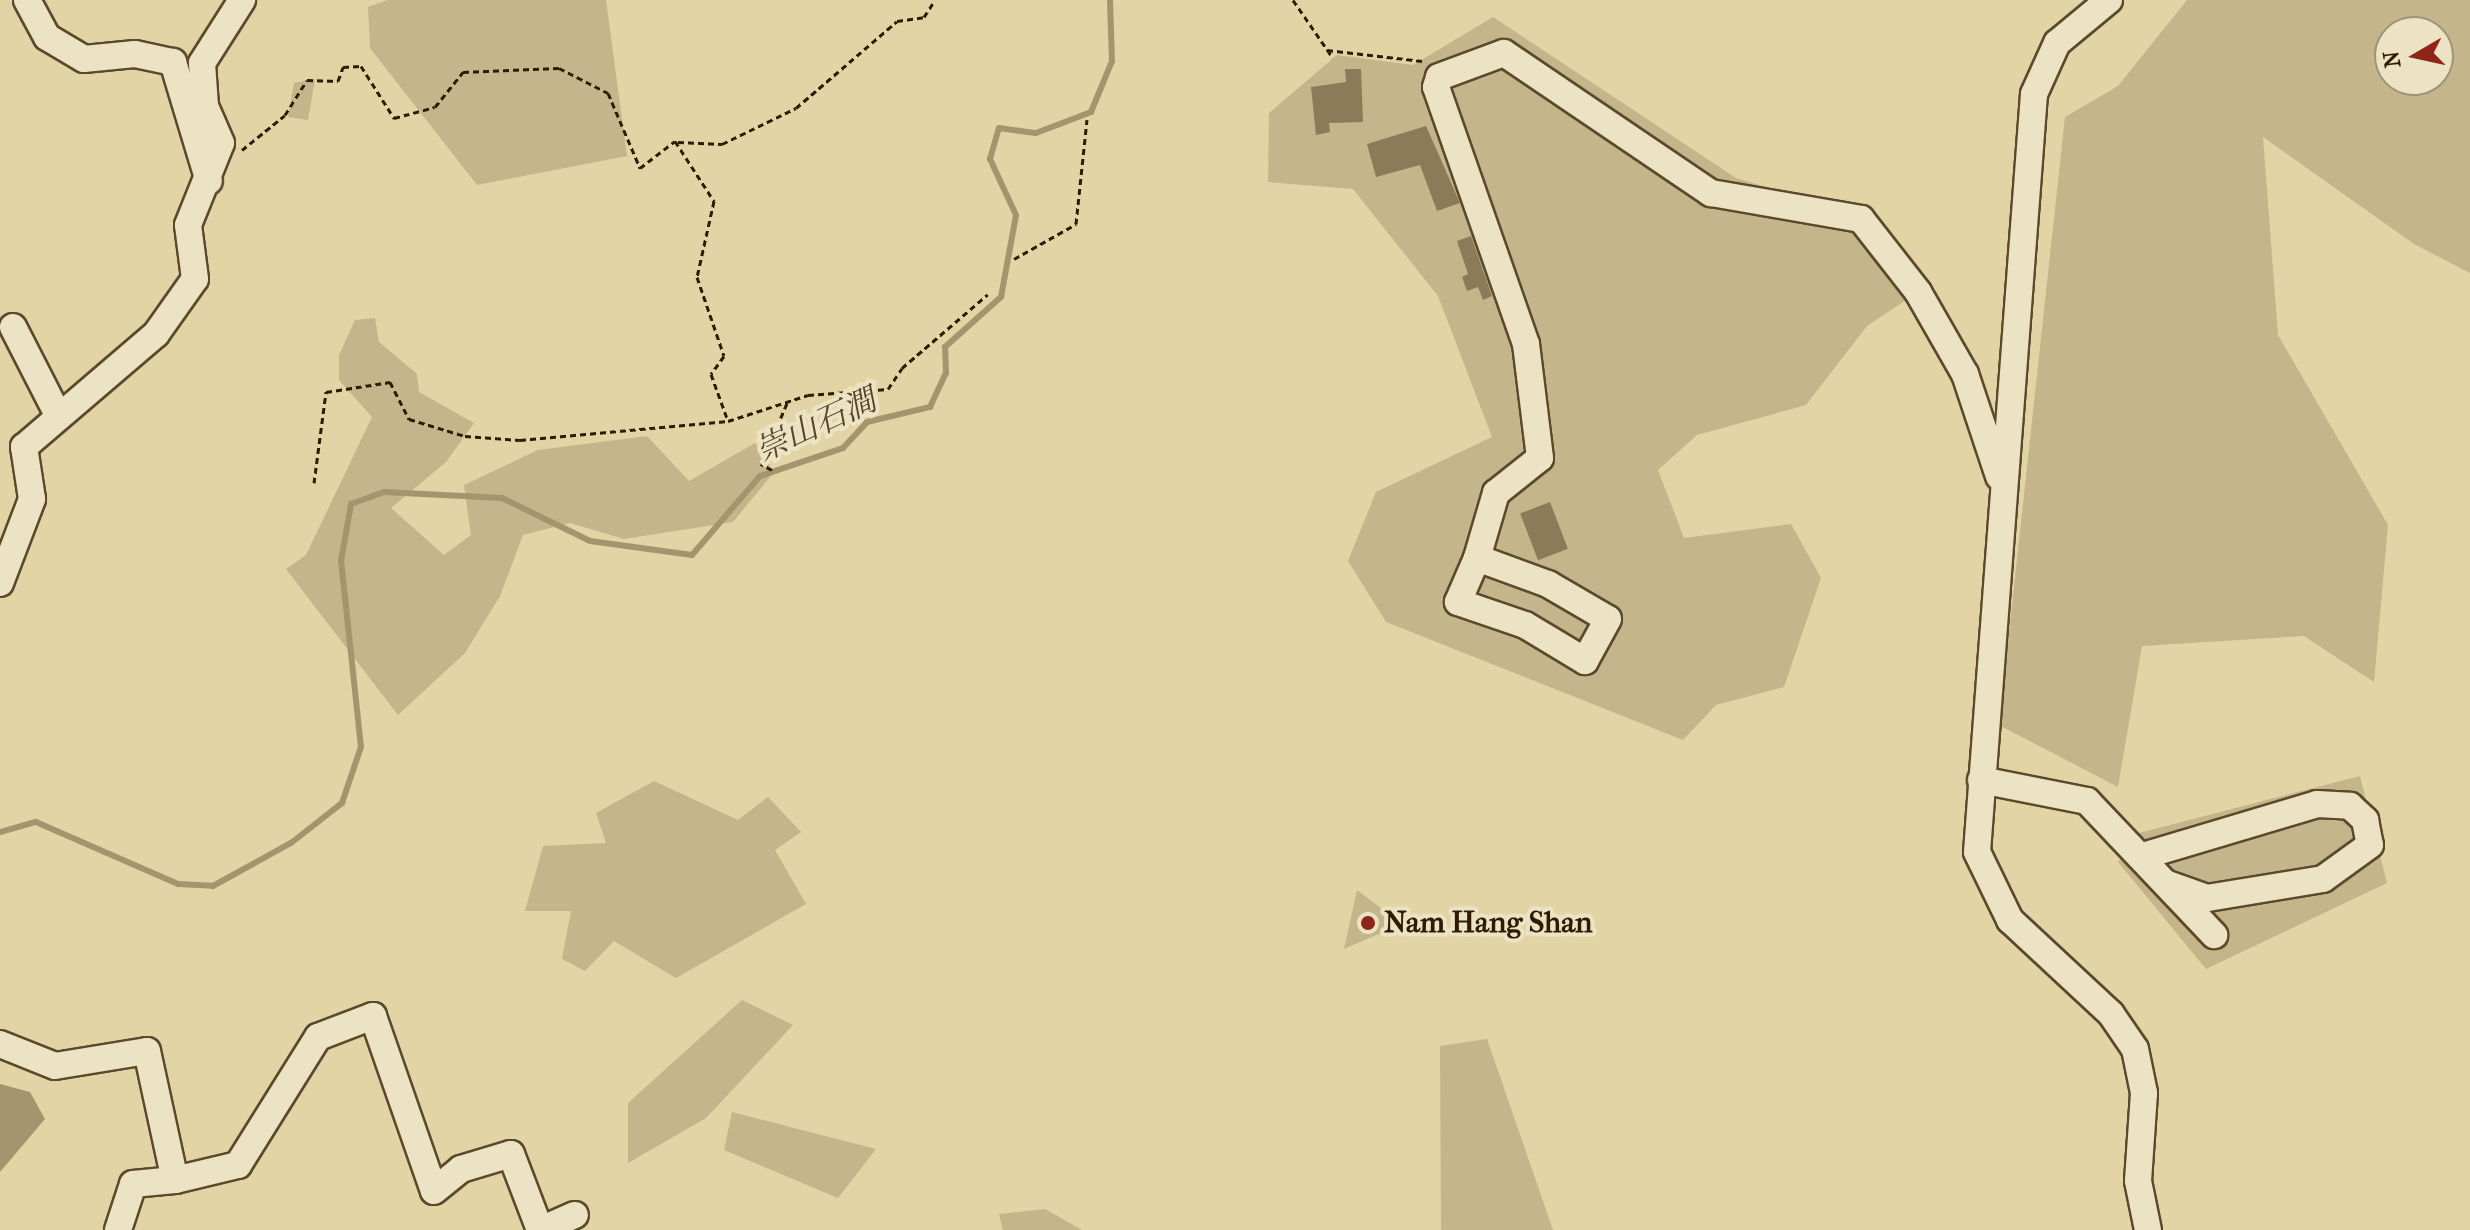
<!DOCTYPE html>
<meta charset="utf-8">
<style>
body{margin:0}
#map{position:relative;width:2470px;height:1230px;overflow:hidden;background:#e2d4a5;font-family:"IM FELL French Canon","Noto Serif TC",serif}
div>[style]{position:absolute}
.green>*{inset:0;background:#c4b58a}
.water>*{inset:0;background:#a5956e}
.stream>*{height:6px;margin:-3px;padding:0 3px;transform-origin:3px;border-radius:3px;background:#a5956e}
.building>*{inset:0;background:#8c7b58;transform-origin:0 0}
.path>*{height:3px;margin-top:-1.5px;transform-origin:0;background:repeating-linear-gradient(90deg,#2f1b04 0 6px,transparent 0 10px)}
.roads{filter:drop-shadow(2px 0 #5c492c) drop-shadow(-2px 0 #5c492c) drop-shadow(0 2px #5c492c) drop-shadow(0 -2px #5c492c)}
.minor>*{height:26px;margin:-13px;padding:0 13px;transform-origin:13px;border-radius:13px;background:#ece3c4}
.dots>*{width:22px;height:22px;translate:-50% -50%;box-sizing:border-box;border:4px solid #ece3c4;border-radius:50%}
span{translate:-50% -50%;white-space:nowrap;text-align:center;line-height:1.15;-webkit-text-stroke:8px #ece3c4;paint-order:stroke}
.poi-label{font-size:30px;color:#2f1b04;font-weight:700}
.left{translate:0 -50%;text-align:left}
.water-label{font-size:32px;color:#584629;font-style:italic}
.north{position:absolute;left:2374px;top:16px;width:80px;height:80px;box-sizing:border-box;background:#ece3c4;border:2px solid #a09377;border-radius:50%;rotate:261deg;font-size:22px;font-weight:700;line-height:32px;text-align:center;color:#2f1b04}
.north::after{content:'';display:block;margin:auto;width:28px;height:36px;background:#8f2418;clip-path:polygon(50% 0,100% 100%,50% 72%,0 100%)}
</style>
<div id="map">
<div class="green">
<i style="clip-path:polygon(388px 0,606px 0,627px 156px,477px 185px,370px 48px,368px 7px)"></i>
<i style="clip-path:polygon(evenodd,2187px 0,2470px 0,2470px 273px,2414px 244px,2263px 137px,2278px 335px,2388px 525px,2374px 682px,2304px 636px,2142px 646px,2118px 787px,1999px 725px,2065px 117px,2118px 86px,2187px 0,2390px 32px,2438px 32px,2438px 80px,2390px 80px,2390px 32px)"></i>
<i style="clip-path:polygon(1493px 17px,1736px 178px,1880px 221px,1918px 292px,1867px 326px,1806px 405px,1697px 435px,1658px 470px,1684px 538px,1791px 524px,1821px 578px,1784px 687px,1716px 705px,1683px 740px,1386px 622px,1348px 561px,1376px 492px,1492px 437px,1438px 296px,1353px 189px,1268px 182px,1269px 113px,1337px 55px,1413px 65px)"></i>
<i style="clip-path:polygon(315px 79px,308px 120px,288px 117px,294px 83px)"></i>
<i style="clip-path:polygon(375px 318px,379px 342px,417px 374px,419px 392px,474px 423px,446px 462px,391px 508px,444px 555px,471px 535px,464px 485px,538px 450px,647px 436px,689px 481px,755px 443px,774px 472px,733px 522px,624px 539px,570px 523px,523px 535px,500px 596px,465px 653px,398px 715px,286px 569px,306px 555px,372px 417px,339px 380px,339px 355px,355px 320px)"></i>
<i style="clip-path:polygon(2360px 776px,2387px 883px,2206px 969px,2118px 862px,2139px 833px)"></i>
<i style="clip-path:polygon(654px 781px,738px 820px,768px 797px,801px 832px,775px 850px,806px 904px,676px 978px,614px 941px,585px 971px,562px 959px,571px 911px,525px 911px,543px 846px,606px 843px,596px 813px)"></i>
<i style="clip-path:polygon(1357px 890px,1402px 924px,1344px 949px)"></i>
<i style="clip-path:polygon(742px 1000px,793px 1025px,706px 1118px,628px 1163px,628px 1103px)"></i>
<i style="clip-path:polygon(1487px 1039px,1553px 1230px,1441px 1230px,1440px 1046px)"></i>
<i style="clip-path:polygon(732px 1112px,876px 1149px,838px 1198px,724px 1150px)"></i>
<i style="clip-path:polygon(1045px 1209px,1082px 1230px,1003px 1230px,999px 1214px)"></i>
</div>
<div class="water">
<i style="clip-path:polygon(0 1084px,30px 1092px,45px 1119px,0 1172px)"></i>
</div>
<div class="stream">
<i style="left:0;top:832px;width:37px;rotate:-16deg"></i>
<i style="left:36px;top:822px;width:155px;rotate:23.6deg"></i>
<i style="left:178px;top:884px;width:35px;rotate:3deg"></i>
<i style="left:213px;top:886px;width:89px;rotate:-28.9deg"></i>
<i style="left:291px;top:843px;width:65px;rotate:-38.1deg"></i>
<i style="left:342px;top:803px;width:59px;rotate:-71.3deg"></i>
<i style="left:361px;top:747px;width:187px;rotate:-96.1deg"></i>
<i style="left:341px;top:561px;width:58px;rotate:-80deg"></i>
<i style="left:351px;top:504px;width:35px;rotate:-20deg"></i>
<i style="left:384px;top:492px;width:118px;rotate:2.9deg"></i>
<i style="left:502px;top:498px;width:98px;rotate:26deg"></i>
<i style="left:590px;top:541px;width:103px;rotate:7.8deg"></i>
<i style="left:692px;top:555px;width:104px;rotate:-49.3deg"></i>
<i style="left:760px;top:476px;width:88px;rotate:-18.6deg"></i>
<i style="left:843px;top:448px;width:35px;rotate:-47deg"></i>
<i style="left:867px;top:422px;width:65px;rotate:-13.4deg"></i>
<i style="left:930px;top:407px;width:38px;rotate:-65deg"></i>
<i style="left:946px;top:373px;width:26px;rotate:-92deg"></i>
<i style="left:945px;top:347px;width:75px;rotate:-41.8deg"></i>
<i style="left:1001px;top:297px;width:83px;rotate:-79.6deg"></i>
<i style="left:1016px;top:215px;width:62px;rotate:-114.9deg"></i>
<i style="left:990px;top:159px;width:32px;rotate:-74deg"></i>
<i style="left:999px;top:128px;width:37px;rotate:8deg"></i>
<i style="left:1036px;top:133px;width:59px;rotate:-20.9deg"></i>
<i style="left:1091px;top:112px;width:55px;rotate:-67.6deg"></i>
<i style="left:1112px;top:61px;width:61px;rotate:-91.9deg"></i>
</div>
<div class="building">
<i style="clip-path:polygon(1345px 69px,1361px 69px,1363px 122px,1329px 123px,1330px 132px,1316px 135px,1311px 87px,1346px 82px)"></i>
<i style="clip-path:polygon(1426px 126px,1460px 203px,1437px 211px,1420px 165px,1376px 177px,1367px 144px)"></i>
<i style="clip-path:polygon(1471px 236px,1492px 296px,1483px 300px,1478px 287px,1467px 291px,1462px 277px,1468px 274px,1457px 241px)"></i>
<i style="left:1550px;top:502px;width:50px;height:32px;rotate:69deg"></i>
</div>
<div class="path">
<i style="left:1293px;top:0;width:70px;rotate:55.4deg"></i>
<i style="left:1327px;top:50px;width:96px;rotate:6.6deg"></i>
<i style="left:678px;top:142px;width:44px;rotate:2.6deg"></i>
<i style="left:722px;top:144px;width:82px;rotate:-25.9deg"></i>
<i style="left:796px;top:108px;width:133px;rotate:-40.7deg"></i>
<i style="left:897px;top:21px;width:27px;rotate:-8deg"></i>
<i style="left:924px;top:17px;width:20px;rotate:-57deg"></i>
<i style="left:242px;top:150px;width:55px;rotate:-39.1deg"></i>
<i style="left:285px;top:115px;width:41px;rotate:-57.8deg"></i>
<i style="left:307px;top:80px;width:31px;rotate:2deg"></i>
<i style="left:338px;top:81px;width:15px;rotate:-70deg"></i>
<i style="left:343px;top:67px;width:18px;rotate:-3deg"></i>
<i style="left:361px;top:66px;width:62px;rotate:57.6deg"></i>
<i style="left:394px;top:118px;width:42px;rotate:-15deg"></i>
<i style="left:435px;top:107px;width:45px;rotate:-51.3deg"></i>
<i style="left:463px;top:72px;width:96px;rotate:-2.4deg"></i>
<i style="left:559px;top:68px;width:55px;rotate:27deg"></i>
<i style="left:608px;top:93px;width:82px;rotate:66.9deg"></i>
<i style="left:640px;top:168px;width:44px;rotate:-37.6deg"></i>
<i style="left:675px;top:141px;width:72px;rotate:57deg"></i>
<i style="left:714px;top:201px;width:78px;rotate:102.6deg"></i>
<i style="left:697px;top:277px;width:83px;rotate:71.1deg"></i>
<i style="left:724px;top:356px;width:22px;rotate:126deg"></i>
<i style="left:711px;top:374px;width:50px;rotate:70.1deg"></i>
<i style="left:728px;top:421px;width:84px;rotate:-18deg"></i>
<i style="left:808px;top:395px;width:80px;rotate:-4.3deg"></i>
<i style="left:888px;top:389px;width:25px;rotate:-56deg"></i>
<i style="left:902px;top:368px;width:113px;rotate:-40.7deg"></i>
<i style="left:1014px;top:259px;width:71px;rotate:-29.4deg"></i>
<i style="left:1076px;top:224px;width:105px;rotate:-84deg"></i>
<i style="left:772px;top:470px;width:13px;rotate:-151deg"></i>
<i style="left:761px;top:464px;width:66px;rotate:-66.9deg"></i>
<i style="left:314px;top:483px;width:92px;rotate:-82.5deg"></i>
<i style="left:326px;top:392px;width:65px;rotate:-8.9deg"></i>
<i style="left:390px;top:382px;width:42px;rotate:62.8deg"></i>
<i style="left:409px;top:419px;width:59px;rotate:16.9deg"></i>
<i style="left:465px;top:436px;width:55px;rotate:4.2deg"></i>
<i style="left:520px;top:440px;width:209px;rotate:-5.2deg"></i>
</div>
<div class="roads">
<div class="minor">
<i style="left:27px;top:0;width:42px;rotate:61.6deg"></i>
<i style="left:47px;top:37px;width:43px;rotate:30.7deg"></i>
<i style="left:84px;top:59px;width:51px;rotate:-5.6deg"></i>
<i style="left:135px;top:54px;width:39px;rotate:12deg"></i>
<i style="left:173px;top:62px;width:124px;rotate:73.2deg"></i>
<i style="left:2109px;top:0;width:67px;rotate:140.4deg"></i>
<i style="left:2057px;top:43px;width:56px;rotate:114.3deg"></i>
<i style="left:2034px;top:94px;width:760px;rotate:94.3deg"></i>
<i style="left:1977px;top:852px;width:76px;rotate:64.1deg"></i>
<i style="left:2010px;top:920px;width:138px;rotate:42.9deg"></i>
<i style="left:2111px;top:1014px;width:42px;rotate:55.6deg"></i>
<i style="left:2135px;top:1049px;width:45px;rotate:78.4deg"></i>
<i style="left:2144px;top:1093px;width:88px;rotate:93.9deg"></i>
<i style="left:2138px;top:1181px;width:50px;rotate:78.5deg"></i>
<i style="left:13px;top:327px;width:97px;rotate:62.9deg"></i>
<i style="left:1477px;top:558px;width:68px;rotate:-73.7deg"></i>
<i style="left:1496px;top:493px;width:56px;rotate:-38.5deg"></i>
<i style="left:1540px;top:458px;width:115px;rotate:-97deg"></i>
<i style="left:1526px;top:344px;width:272px;rotate:-109.3deg"></i>
<i style="left:1436px;top:87px;width:10px;rotate:-73deg"></i>
<i style="left:1439px;top:77px;width:69px;rotate:-20.3deg"></i>
<i style="left:1504px;top:53px;width:250px;rotate:34.1deg"></i>
<i style="left:1711px;top:193px;width:152px;rotate:9.8deg"></i>
<i style="left:1861px;top:219px;width:93px;rotate:52deg"></i>
<i style="left:1918px;top:292px;width:95px;rotate:60.2deg"></i>
<i style="left:1965px;top:374px;width:108px;rotate:71.6deg"></i>
<i style="left:1477px;top:558px;width:76px;rotate:20.1deg"></i>
<i style="left:1548px;top:584px;width:69px;rotate:30.3deg"></i>
<i style="left:1608px;top:619px;width:48px;rotate:118.7deg"></i>
<i style="left:1585px;top:661px;width:70px;rotate:-149deg"></i>
<i style="left:1525px;top:625px;width:71px;rotate:-161.1deg"></i>
<i style="left:1458px;top:602px;width:48px;rotate:-66.6deg"></i>
<i style="left:0;top:583px;width:90px;rotate:-69.1deg"></i>
<i style="left:32px;top:499px;width:53px;rotate:-98.7deg"></i>
<i style="left:24px;top:447px;width:174px;rotate:-40.6deg"></i>
<i style="left:156px;top:334px;width:67px;rotate:-54.7deg"></i>
<i style="left:195px;top:279px;width:54px;rotate:-97.4deg"></i>
<i style="left:188px;top:225px;width:88px;rotate:-68.1deg"></i>
<i style="left:221px;top:143px;width:40px;rotate:-113.4deg"></i>
<i style="left:205px;top:106px;width:43px;rotate:-94deg"></i>
<i style="left:202px;top:63px;width:75px;rotate:-57.6deg"></i>
<i style="left:1981px;top:780px;width:108px;rotate:11.2deg"></i>
<i style="left:2087px;top:801px;width:185px;rotate:46.5deg"></i>
<i style="left:2143px;top:856px;width:182px;rotate:-16.6deg"></i>
<i style="left:2317px;top:804px;width:33px;rotate:3deg"></i>
<i style="left:2350px;top:806px;width:21px;rotate:43deg"></i>
<i style="left:2365px;top:820px;width:25px;rotate:79deg"></i>
<i style="left:2370px;top:845px;width:58px;rotate:144.1deg"></i>
<i style="left:2323px;top:879px;width:118px;rotate:170.7deg"></i>
<i style="left:2207px;top:898px;width:41px;rotate:-160.3deg"></i>
<i style="left:0;top:1044px;width:59px;rotate:21.8deg"></i>
<i style="left:55px;top:1066px;width:93px;rotate:-9.3deg"></i>
<i style="left:147px;top:1051px;width:132px;rotate:77.8deg"></i>
<i style="left:175px;top:1180px;width:65px;rotate:-13.4deg"></i>
<i style="left:238px;top:1165px;width:151px;rotate:-58deg"></i>
<i style="left:318px;top:1037px;width:59px;rotate:-20.9deg"></i>
<i style="left:373px;top:1016px;width:185px;rotate:70.8deg"></i>
<i style="left:434px;top:1191px;width:35px;rotate:-39deg"></i>
<i style="left:461px;top:1169px;width:52px;rotate:-16.7deg"></i>
<i style="left:511px;top:1154px;width:81px;rotate:69.1deg"></i>
<i style="left:118px;top:1230px;width:48px;rotate:-71.9deg"></i>
<i style="left:133px;top:1184px;width:42px;rotate:-5.4deg"></i>
<i style="left:541px;top:1230px;width:37px;rotate:-24deg"></i>
</div>
</div>
<div class="dots">
<i style="left:1368px;top:923px;background:#8f2418"></i>
</div>
<div class="poi-label">
<span class="left" style="left:1384px;top:923px">Nam Hang Shan</span>
</div>
<div class="water-label">
<span style="left:816px;top:426px;rotate:-25deg">崇山石澗</span>
</div>
<div class="north">N</div>
</div>
